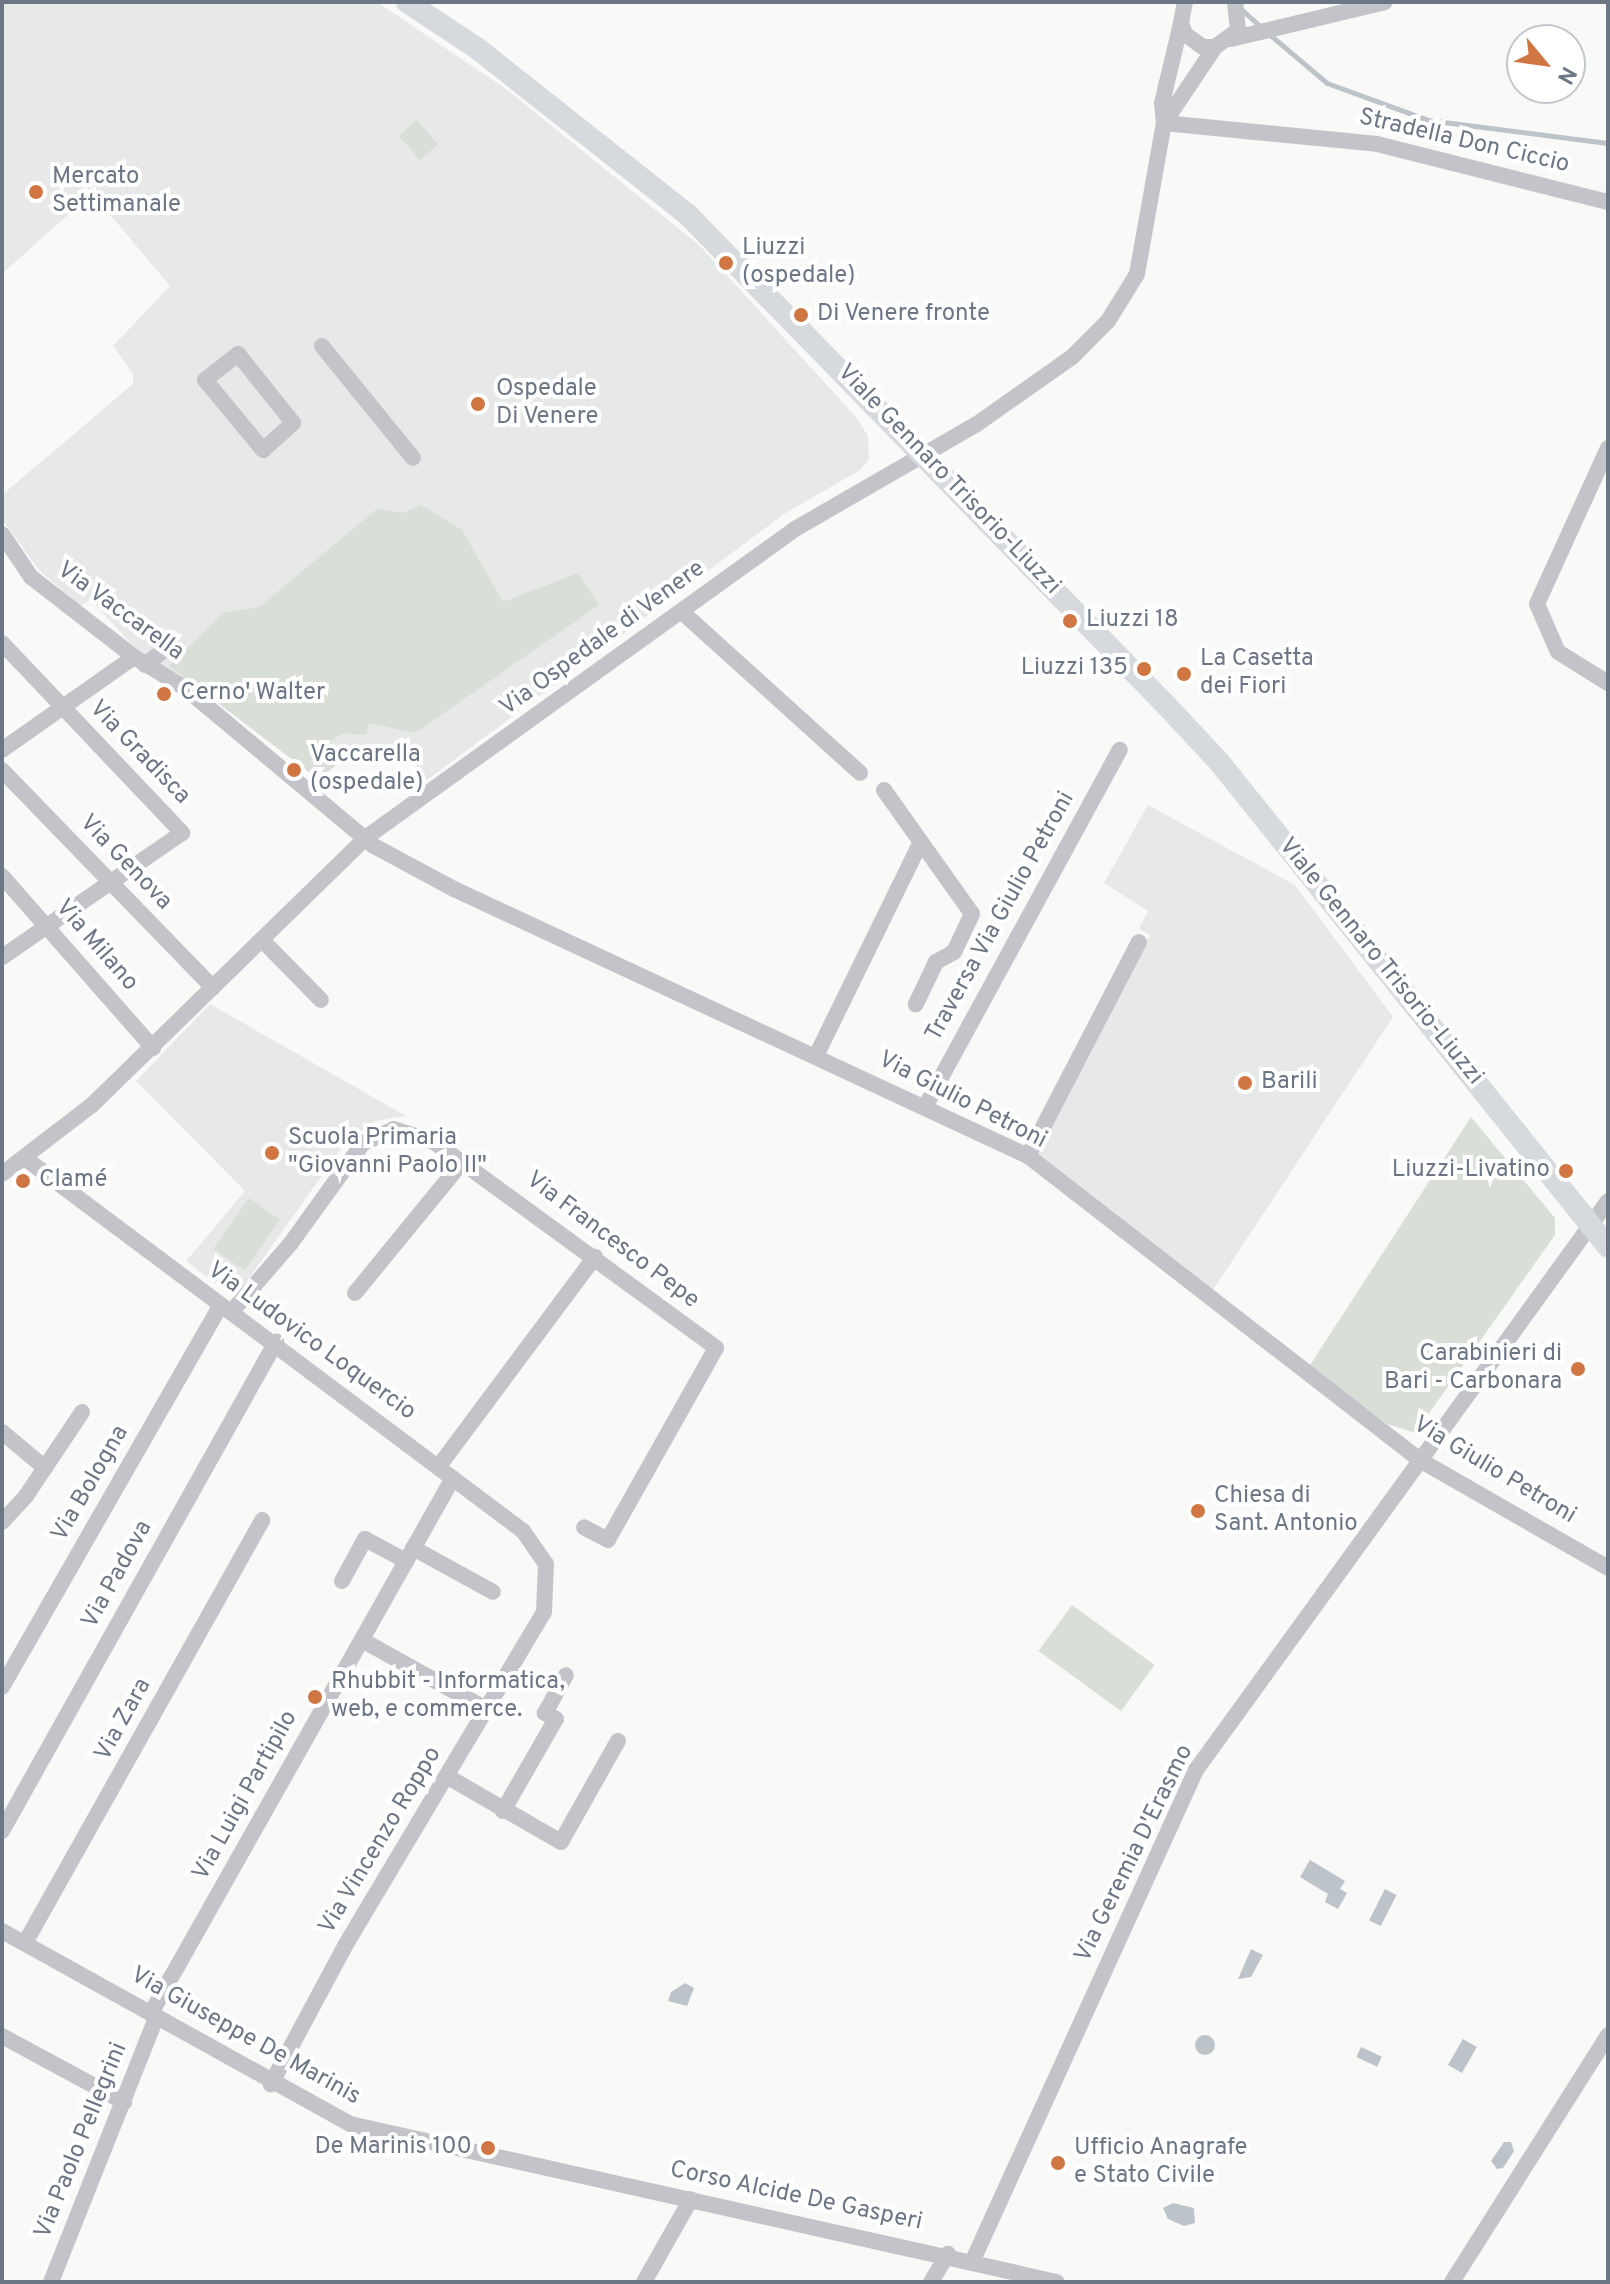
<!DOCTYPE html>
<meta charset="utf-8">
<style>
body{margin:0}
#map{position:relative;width:1610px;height:2284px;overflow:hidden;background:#f9f9f8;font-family:Overpass,sans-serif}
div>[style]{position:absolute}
.built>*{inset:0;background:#e7e8e8}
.green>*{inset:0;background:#d9ded7;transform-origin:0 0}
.water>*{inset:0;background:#bcc3c9;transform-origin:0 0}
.round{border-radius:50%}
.stream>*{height:5px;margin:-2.5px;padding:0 2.5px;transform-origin:2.5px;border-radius:2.5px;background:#bcc3c9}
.minor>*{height:16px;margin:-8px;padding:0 8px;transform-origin:8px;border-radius:8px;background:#c2c4c9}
.major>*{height:22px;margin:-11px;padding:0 11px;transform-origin:11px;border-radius:11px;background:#d6d9dd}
.dots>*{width:22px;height:22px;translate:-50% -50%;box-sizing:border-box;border:4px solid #fff;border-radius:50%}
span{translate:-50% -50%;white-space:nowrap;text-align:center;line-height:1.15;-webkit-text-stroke:8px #fff;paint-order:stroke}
.street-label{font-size:24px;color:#6c7685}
.poi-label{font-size:24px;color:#6c7685}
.left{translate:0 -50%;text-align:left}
.right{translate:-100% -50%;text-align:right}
.frame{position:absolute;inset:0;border:4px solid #6c7685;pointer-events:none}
.north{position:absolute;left:1506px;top:24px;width:80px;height:80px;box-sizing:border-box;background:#fff;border:2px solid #c4c8ce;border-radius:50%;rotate:119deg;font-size:22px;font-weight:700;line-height:32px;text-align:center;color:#6c7685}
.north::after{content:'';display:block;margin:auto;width:28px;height:36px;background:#cf7642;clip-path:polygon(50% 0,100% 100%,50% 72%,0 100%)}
</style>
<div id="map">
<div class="built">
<i style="clip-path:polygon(2px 2px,377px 2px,506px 89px,700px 246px,857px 418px,868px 436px,869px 459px,860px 470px,784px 514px,427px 780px,399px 746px,393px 755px,378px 750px,339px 763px,318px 779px,196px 684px,139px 652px,91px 600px,80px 606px,39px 570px,2px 519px,2px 495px,133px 384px,133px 374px,113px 346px,170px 286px,92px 193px,2px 274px)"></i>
<i style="clip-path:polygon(1148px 805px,1295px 885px,1393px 1017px,1213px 1290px,1037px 1154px,1150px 935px,1139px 929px,1148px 911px,1104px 883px)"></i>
<i style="clip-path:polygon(210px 1004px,406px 1116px,375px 1121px,345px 1143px,235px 1298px,186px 1261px,245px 1191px,136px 1081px)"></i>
</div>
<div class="green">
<i style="left:417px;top:120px;width:32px;height:24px;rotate:49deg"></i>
<i style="clip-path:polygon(421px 505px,462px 530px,503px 602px,578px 573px,599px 605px,415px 733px,369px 723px,366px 735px,343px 733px,325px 745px,339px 763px,318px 779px,169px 666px,223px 613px,259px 607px,377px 509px,403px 513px)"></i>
<i style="clip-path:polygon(1471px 1117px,1555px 1218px,1555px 1235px,1415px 1433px,1387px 1424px,1310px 1365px)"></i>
<i style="left:249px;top:1198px;width:38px;height:62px;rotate:35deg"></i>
<i style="left:1072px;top:1605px;width:102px;height:57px;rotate:36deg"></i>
</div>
<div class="water">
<i style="clip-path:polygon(1310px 1860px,1345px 1881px,1340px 1889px,1347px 1893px,1338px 1909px,1325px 1902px,1328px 1894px,1300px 1877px)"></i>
<i style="left:1385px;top:1889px;width:13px;height:35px;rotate:27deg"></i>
<i style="clip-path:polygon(1251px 1949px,1263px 1955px,1251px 1977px,1238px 1979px)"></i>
<i style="clip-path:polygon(685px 1983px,694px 1988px,687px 2006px,668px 2001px,671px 1992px)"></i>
<i class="round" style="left:1195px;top:2035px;width:20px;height:20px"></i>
<i style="left:1463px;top:2039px;width:16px;height:30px;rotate:30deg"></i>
<i style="left:1361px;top:2047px;width:23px;height:11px;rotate:25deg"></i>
<i style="clip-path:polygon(1504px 2142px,1511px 2142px,1514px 2151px,1503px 2168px,1497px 2169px,1491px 2161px)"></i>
<i style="clip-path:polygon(1173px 2203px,1194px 2208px,1195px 2223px,1184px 2226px,1168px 2219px,1163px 2208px)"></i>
</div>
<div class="stream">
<i style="left:1242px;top:10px;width:25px;rotate:42deg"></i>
<i style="left:1269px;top:34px;width:76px;rotate:40.2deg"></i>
<i style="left:1327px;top:83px;width:108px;rotate:20.1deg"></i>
<i style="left:1428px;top:120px;width:181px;rotate:7.3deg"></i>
</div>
<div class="minor">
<i style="left:1185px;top:2px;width:21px;rotate:101deg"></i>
<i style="left:1181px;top:23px;width:12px;rotate:70deg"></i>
<i style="left:1185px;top:34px;width:22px;rotate:36deg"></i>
<i style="left:1203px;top:47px;width:12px"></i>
<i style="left:1215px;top:47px;width:29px;rotate:-36deg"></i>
<i style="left:1238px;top:30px;width:28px;rotate:-96deg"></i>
<i style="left:1231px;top:39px;width:158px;rotate:-13.5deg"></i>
<i style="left:1164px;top:123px;width:214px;rotate:5.6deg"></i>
<i style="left:1377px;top:144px;width:238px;rotate:14.1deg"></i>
<i style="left:1164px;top:123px;width:92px;rotate:-56.1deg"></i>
<i style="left:322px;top:346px;width:144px;rotate:50.9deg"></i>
<i style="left:238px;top:354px;width:88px;rotate:51.4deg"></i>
<i style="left:293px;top:423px;width:40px;rotate:138deg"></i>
<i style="left:263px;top:450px;width:91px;rotate:-129.6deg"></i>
<i style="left:205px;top:380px;width:42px;rotate:-38.2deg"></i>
<i style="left:1608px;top:448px;width:171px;rotate:114.5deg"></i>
<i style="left:1537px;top:604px;width:52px;rotate:66.4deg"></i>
<i style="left:1558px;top:652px;width:59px;rotate:31.8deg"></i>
<i style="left:2px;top:534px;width:52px;rotate:56deg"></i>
<i style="left:31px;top:577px;width:130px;rotate:37.8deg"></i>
<i style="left:134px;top:657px;width:60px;rotate:31.3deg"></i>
<i style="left:185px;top:688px;width:246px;rotate:39.9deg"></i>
<i style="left:374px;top:846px;width:91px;rotate:28.3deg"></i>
<i style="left:454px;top:889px;width:633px;rotate:24.95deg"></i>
<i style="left:1028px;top:1156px;width:494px;rotate:37.8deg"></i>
<i style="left:1418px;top:1459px;width:219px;rotate:29.8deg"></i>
<i style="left:682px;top:612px;width:240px;rotate:42.1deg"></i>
<i style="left:2px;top:643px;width:262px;rotate:46.5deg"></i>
<i style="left:182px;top:833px;width:219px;rotate:145.4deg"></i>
<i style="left:145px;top:665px;width:34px;rotate:-38deg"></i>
<i style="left:2px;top:750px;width:161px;rotate:-35.2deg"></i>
<i style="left:2px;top:770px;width:303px;rotate:45.9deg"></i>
<i style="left:884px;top:790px;width:152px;rotate:54.6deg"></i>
<i style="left:972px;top:914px;width:42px;rotate:115.3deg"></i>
<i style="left:954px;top:952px;width:21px;rotate:151deg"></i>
<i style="left:936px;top:962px;width:47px;rotate:115.5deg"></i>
<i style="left:2px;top:876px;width:229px;rotate:48.7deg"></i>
<i style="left:262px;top:940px;width:84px;rotate:45.5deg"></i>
<i style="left:816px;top:1056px;width:238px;rotate:-63.9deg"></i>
<i style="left:925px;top:1107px;width:407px;rotate:-61.4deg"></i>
<i style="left:1028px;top:1156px;width:241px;rotate:-62.6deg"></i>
<i style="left:26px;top:1159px;width:621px;rotate:36.81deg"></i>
<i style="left:523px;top:1531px;width:40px;rotate:55.1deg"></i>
<i style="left:546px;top:1564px;width:48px;rotate:92.4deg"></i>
<i style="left:544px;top:1612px;width:389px;rotate:120.8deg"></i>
<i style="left:345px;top:1946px;width:157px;rotate:118.2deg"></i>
<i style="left:2px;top:1174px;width:113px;rotate:-37.5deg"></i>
<i style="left:92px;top:1105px;width:385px;rotate:-44.3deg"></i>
<i style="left:368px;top:836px;width:526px;rotate:-35.71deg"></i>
<i style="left:795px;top:529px;width:210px;rotate:-30deg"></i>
<i style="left:977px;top:424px;width:116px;rotate:-35.2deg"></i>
<i style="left:1072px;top:357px;width:51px;rotate:-45deg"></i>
<i style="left:1108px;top:321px;width:55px;rotate:-58.3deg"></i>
<i style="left:1137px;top:274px;width:153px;rotate:-79.9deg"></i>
<i style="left:1164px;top:123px;width:20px;rotate:-96deg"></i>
<i style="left:1162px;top:103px;width:82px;rotate:-76.6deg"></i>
<i style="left:355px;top:1293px;width:171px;rotate:-50.7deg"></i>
<i style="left:233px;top:1310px;width:89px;rotate:-49.1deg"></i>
<i style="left:291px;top:1243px;width:123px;rotate:-54.2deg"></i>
<i style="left:363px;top:1143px;width:34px;rotate:-24deg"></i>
<i style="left:394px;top:1129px;width:42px;rotate:18deg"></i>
<i style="left:434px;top:1142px;width:349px;rotate:36.1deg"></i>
<i style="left:716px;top:1348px;width:220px;rotate:119.4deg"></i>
<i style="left:608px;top:1540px;width:27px;rotate:-152deg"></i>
<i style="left:2px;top:1432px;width:56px;rotate:39.9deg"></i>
<i style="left:439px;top:1466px;width:261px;rotate:-53.3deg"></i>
<i style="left:2px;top:1522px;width:35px;rotate:-47deg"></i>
<i style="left:26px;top:1496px;width:101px;rotate:-56.3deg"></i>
<i style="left:413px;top:1548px;width:91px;rotate:28.8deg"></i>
<i style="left:342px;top:1581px;width:48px;rotate:-61.3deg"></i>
<i style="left:365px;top:1539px;width:47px;rotate:28.2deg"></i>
<i style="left:362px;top:1640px;width:144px;rotate:29.1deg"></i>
<i style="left:2px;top:1687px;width:440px;rotate:-60.2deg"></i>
<i style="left:448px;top:1777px;width:130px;rotate:29.9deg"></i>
<i style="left:561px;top:1842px;width:116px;rotate:-60.6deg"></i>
<i style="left:503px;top:1811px;width:106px;rotate:-60.1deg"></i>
<i style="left:556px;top:1719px;width:13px;rotate:-151deg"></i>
<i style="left:545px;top:1713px;width:43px;rotate:-61.1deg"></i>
<i style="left:2px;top:1831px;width:561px;rotate:-60.74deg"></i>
<i style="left:2px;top:1931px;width:398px;rotate:29deg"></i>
<i style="left:350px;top:2124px;width:724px;rotate:12.6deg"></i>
<i style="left:25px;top:1943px;width:485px;rotate:-60.7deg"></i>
<i style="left:151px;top:2013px;width:614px;rotate:-60.56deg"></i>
<i style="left:2px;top:2036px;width:139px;rotate:28.4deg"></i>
<i style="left:973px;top:2260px;width:538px;rotate:-65.53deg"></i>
<i style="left:1196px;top:1770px;width:702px;rotate:-54.09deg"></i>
<i style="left:51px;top:2282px;width:286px;rotate:-68.3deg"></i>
<i style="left:644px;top:2282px;width:95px;rotate:-60.5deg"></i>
<i style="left:931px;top:2282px;width:33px;rotate:-59deg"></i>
<i style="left:1452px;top:2282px;width:292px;rotate:-57.7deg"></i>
</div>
<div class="major">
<i style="left:407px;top:2px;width:85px;rotate:33.5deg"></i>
<i style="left:478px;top:49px;width:268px;rotate:38.3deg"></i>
<i style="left:688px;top:215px;width:685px;rotate:45.71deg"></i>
<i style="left:1166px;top:705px;width:79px;rotate:47deg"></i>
<i style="left:1220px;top:763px;width:620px;rotate:51.28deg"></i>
</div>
<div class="dots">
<i style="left:36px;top:192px;background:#cf7642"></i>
<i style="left:726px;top:263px;background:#cf7642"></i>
<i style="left:801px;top:315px;background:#cf7642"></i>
<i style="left:478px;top:404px;background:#cf7642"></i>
<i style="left:1070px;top:621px;background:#cf7642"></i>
<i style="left:1144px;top:669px;background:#cf7642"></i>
<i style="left:1184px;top:674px;background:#cf7642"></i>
<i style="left:164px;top:694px;background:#cf7642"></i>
<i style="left:294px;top:770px;background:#cf7642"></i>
<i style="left:1245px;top:1083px;background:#cf7642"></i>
<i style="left:272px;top:1153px;background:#cf7642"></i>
<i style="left:1566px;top:1171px;background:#cf7642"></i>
<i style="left:23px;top:1181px;background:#cf7642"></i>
<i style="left:1578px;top:1369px;background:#cf7642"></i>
<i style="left:1198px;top:1511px;background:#cf7642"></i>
<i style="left:315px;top:1697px;background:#cf7642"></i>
<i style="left:488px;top:2148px;background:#cf7642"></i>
<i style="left:1058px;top:2163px;background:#cf7642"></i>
</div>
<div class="street-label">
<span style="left:1464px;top:142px;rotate:13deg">Stradella Don Ciccio</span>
<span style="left:948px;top:480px;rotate:46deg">Viale Gennaro Trisorio-Liuzzi</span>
<span style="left:120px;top:612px;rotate:36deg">Via Vaccarella</span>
<span style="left:603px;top:639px;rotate:-36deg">Via Ospedale di Venere</span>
<span style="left:139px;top:753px;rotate:46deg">Via Gradisca</span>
<span style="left:125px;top:863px;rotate:46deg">Via Genova</span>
<span style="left:1001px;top:917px;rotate:-61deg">Traversa Via Giulio Petroni</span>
<span style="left:96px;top:946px;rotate:49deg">Via Milano</span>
<span style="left:1380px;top:962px;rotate:51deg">Viale Gennaro Trisorio-Liuzzi</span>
<span style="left:962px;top:1101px;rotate:27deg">Via Giulio Petroni</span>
<span style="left:612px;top:1241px;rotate:37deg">Via Francesco Pepe</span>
<span style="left:311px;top:1342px;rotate:36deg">Via Ludovico Loquercio</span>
<span style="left:1494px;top:1471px;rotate:31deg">Via Giulio Petroni</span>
<span style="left:91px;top:1484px;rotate:-60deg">Via Bologna</span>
<span style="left:118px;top:1575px;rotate:-61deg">Via Padova</span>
<span style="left:124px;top:1720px;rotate:-61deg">Via Zara</span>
<span style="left:246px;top:1796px;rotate:-61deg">Via Luigi Partipilo</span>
<span style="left:381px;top:1841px;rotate:-59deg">Via Vincenzo Roppo</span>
<span style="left:1135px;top:1854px;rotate:-64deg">Via Geremia D'Erasmo</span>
<span style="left:245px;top:2037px;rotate:29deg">Via Giuseppe De Marinis</span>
<span style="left:82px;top:2141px;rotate:-68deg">Via Paolo Pellegrini</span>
<span style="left:796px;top:2197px;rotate:12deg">Corso Alcide De Gasperi</span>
</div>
<div class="poi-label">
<span class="left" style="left:52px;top:192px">Mercato<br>Settimanale</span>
<span class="left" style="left:742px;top:263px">Liuzzi<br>(ospedale)</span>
<span class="left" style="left:817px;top:315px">Di Venere fronte</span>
<span class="left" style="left:496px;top:404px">Ospedale<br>Di Venere</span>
<span class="left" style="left:1086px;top:621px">Liuzzi 18</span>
<span class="left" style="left:1200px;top:674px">La Casetta<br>dei Fiori</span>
<span class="right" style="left:1128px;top:669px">Liuzzi 135</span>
<span class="left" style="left:180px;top:694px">Cerno' Walter</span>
<span class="left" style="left:310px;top:770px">Vaccarella<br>(ospedale)</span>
<span class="left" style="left:1261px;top:1083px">Barili</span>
<span class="left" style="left:288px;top:1153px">Scuola Primaria<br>"Giovanni Paolo II"</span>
<span class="right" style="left:1550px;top:1171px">Liuzzi-Livatino</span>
<span class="left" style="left:39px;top:1181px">Clamé</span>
<span class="right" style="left:1562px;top:1369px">Carabinieri di<br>Bari - Carbonara</span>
<span class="left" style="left:1214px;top:1511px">Chiesa di<br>Sant. Antonio</span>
<span class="left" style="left:331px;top:1697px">Rhubbit - Informatica,<br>web, e commerce.</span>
<span class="right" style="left:472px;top:2148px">De Marinis 100</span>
<span class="left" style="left:1074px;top:2163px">Ufficio Anagrafe<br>e Stato Civile</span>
</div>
<div class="frame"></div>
<div class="north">N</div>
</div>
